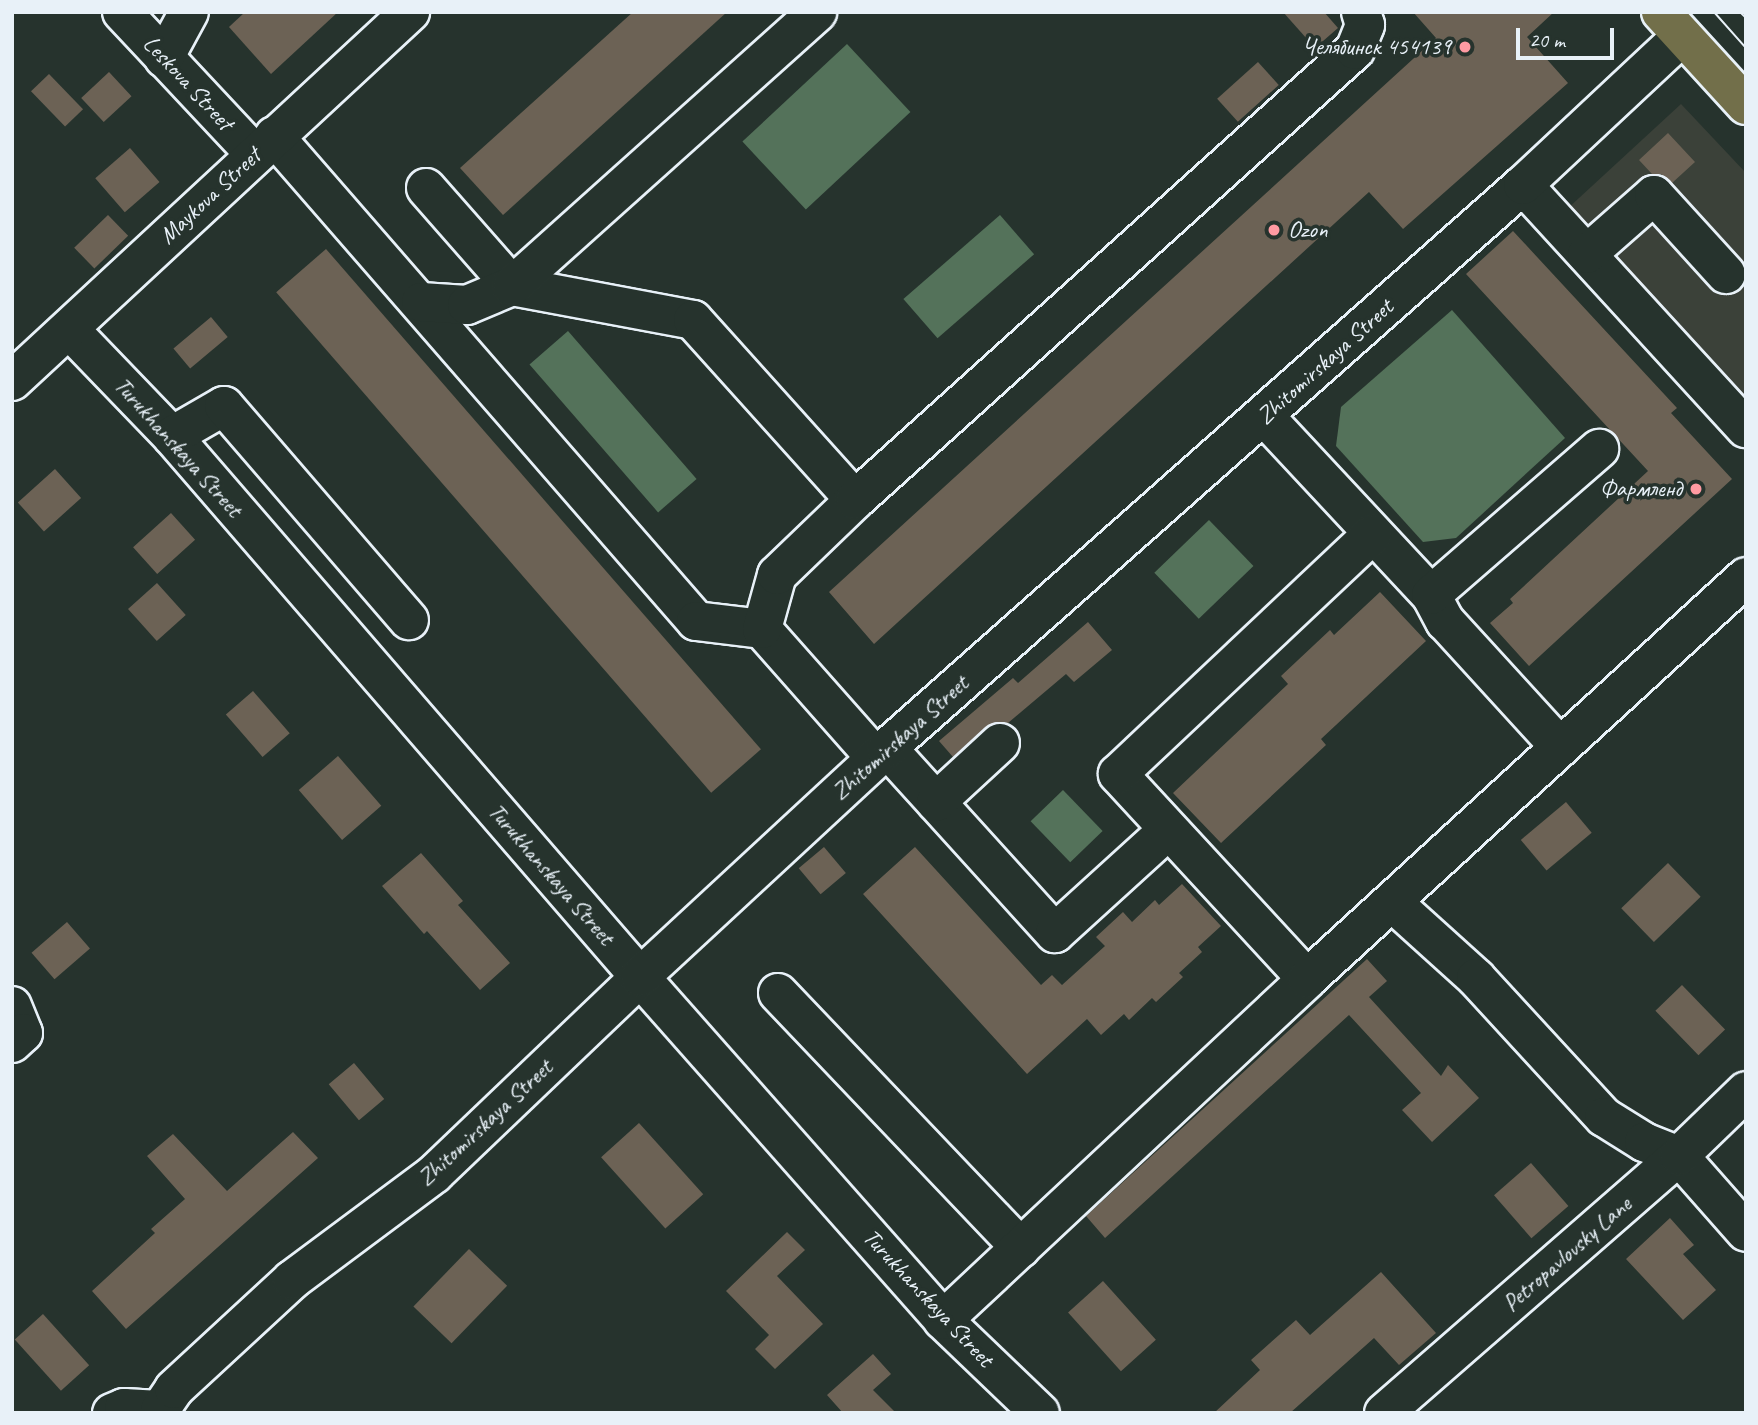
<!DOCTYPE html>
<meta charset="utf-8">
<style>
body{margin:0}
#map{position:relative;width:1758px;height:1425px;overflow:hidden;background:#26332d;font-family:Caveat,sans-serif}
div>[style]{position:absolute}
.built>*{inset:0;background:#3b4139}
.green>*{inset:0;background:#54725a;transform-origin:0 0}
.building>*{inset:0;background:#6c6255;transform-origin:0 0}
.roads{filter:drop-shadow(2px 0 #e8f1f8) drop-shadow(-2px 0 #e8f1f8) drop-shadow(0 2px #e8f1f8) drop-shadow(0 -2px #e8f1f8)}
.minor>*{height:38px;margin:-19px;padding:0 19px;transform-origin:19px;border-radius:19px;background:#26332d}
.major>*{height:38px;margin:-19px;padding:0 19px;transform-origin:19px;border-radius:19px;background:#726f4a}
.tram>*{height:2px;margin:-1px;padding:0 1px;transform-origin:1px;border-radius:1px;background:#e8f1f8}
.dots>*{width:19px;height:19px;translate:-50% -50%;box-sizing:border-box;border:4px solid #26332d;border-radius:50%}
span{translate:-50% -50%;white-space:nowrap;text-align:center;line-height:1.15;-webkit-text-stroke:7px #26332d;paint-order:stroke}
.poi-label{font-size:24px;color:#e8f1f8}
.right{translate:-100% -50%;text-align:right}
.left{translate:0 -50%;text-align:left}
.street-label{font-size:24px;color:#e8f1f8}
.frame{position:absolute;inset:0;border:14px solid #e8f1f8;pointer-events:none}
.scale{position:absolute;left:1516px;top:28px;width:98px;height:32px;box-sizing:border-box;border:4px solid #e8f1f8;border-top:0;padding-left:9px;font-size:21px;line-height:24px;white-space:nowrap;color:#e8f1f8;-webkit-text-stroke:5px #26332d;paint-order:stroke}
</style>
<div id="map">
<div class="built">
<i style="clip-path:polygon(1681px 104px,1746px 173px,1746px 404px,1566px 210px)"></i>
</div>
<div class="green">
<i style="left:847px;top:44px;width:93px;height:143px;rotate:47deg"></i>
<i style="left:1000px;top:215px;width:52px;height:128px;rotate:49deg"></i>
<i style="clip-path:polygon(1452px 310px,1565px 438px,1456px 538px,1423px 542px,1336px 446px,1341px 407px)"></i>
<i style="left:568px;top:331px;width:196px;height:51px;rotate:49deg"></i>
<i style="left:1209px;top:520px;width:64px;height:76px;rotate:46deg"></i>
<i style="left:1063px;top:790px;width:57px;height:45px;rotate:46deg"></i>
</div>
<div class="building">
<i style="clip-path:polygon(245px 12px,338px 12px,271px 74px,229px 27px)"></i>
<i style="clip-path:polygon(633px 12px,727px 12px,503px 215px,460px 168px)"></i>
<i style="clip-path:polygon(1283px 12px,1324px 12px,1338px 28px,1315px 48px)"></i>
<i style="clip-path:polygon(1413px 12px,1554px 12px,1527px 37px,1568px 83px,1403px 229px,1369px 192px,874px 644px,829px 592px,1436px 38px)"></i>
<i style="left:1258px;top:62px;width:31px;height:55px;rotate:48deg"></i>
<i style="left:109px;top:72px;width:33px;height:38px;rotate:47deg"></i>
<i style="left:49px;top:74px;width:49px;height:25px;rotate:46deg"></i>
<i style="clip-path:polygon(1668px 133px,1695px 162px,1672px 183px,1661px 174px,1652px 174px,1639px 160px)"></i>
<i style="left:130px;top:148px;width:45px;height:46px;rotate:49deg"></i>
<i style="left:108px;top:215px;width:29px;height:47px;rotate:46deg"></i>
<i style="clip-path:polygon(1513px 231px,1677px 408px,1671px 413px,1732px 479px,1529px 666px,1490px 623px,1513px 603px,1510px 599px,1648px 471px,1466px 274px)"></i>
<i style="left:326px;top:249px;width:663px;height:66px;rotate:49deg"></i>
<i style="left:211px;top:317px;width:26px;height:49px;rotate:50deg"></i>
<i style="left:55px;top:469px;width:39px;height:50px;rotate:48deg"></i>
<i style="left:171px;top:513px;width:36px;height:51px;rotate:48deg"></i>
<i style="left:157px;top:583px;width:43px;height:39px;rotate:48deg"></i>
<i style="clip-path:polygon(1380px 592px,1426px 641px,1321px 739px,1326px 745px,1221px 843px,1173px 793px,1288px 684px,1281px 676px,1330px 630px,1334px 635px)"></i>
<i style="clip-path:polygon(1088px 622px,1112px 650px,1074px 682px,1066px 674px,1008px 723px,996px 722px,986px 727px,953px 757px,939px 741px,1013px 678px,1018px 683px)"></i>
<i style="left:253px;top:691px;width:56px;height:36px;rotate:49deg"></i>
<i style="left:338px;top:756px;width:66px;height:52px;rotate:49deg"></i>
<i style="left:1566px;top:802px;width:40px;height:59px;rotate:50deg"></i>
<i style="left:824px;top:847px;width:34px;height:33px;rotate:50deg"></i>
<i style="clip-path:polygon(915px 847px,1041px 985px,1052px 975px,1062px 985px,1105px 946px,1096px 937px,1123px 912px,1132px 922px,1155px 900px,1159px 905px,1182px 884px,1221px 926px,1198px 947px,1202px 952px,1179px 973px,1183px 977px,1156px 1002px,1152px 998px,1129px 1020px,1124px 1014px,1101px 1035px,1087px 1019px,1027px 1074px,863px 894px)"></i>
<i style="clip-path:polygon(421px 853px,463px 901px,458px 905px,510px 963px,480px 990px,427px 931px,424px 934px,382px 886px)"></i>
<i style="left:1668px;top:863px;width:47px;height:65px;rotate:46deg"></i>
<i style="left:67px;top:922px;width:35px;height:47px;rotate:49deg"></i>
<i style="clip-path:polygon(1367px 959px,1387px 981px,1369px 997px,1441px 1076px,1448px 1065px,1479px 1098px,1432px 1142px,1402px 1110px,1421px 1093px,1349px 1015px,1105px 1238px,1086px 1216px)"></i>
<i style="left:1682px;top:985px;width:62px;height:37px;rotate:46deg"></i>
<i style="left:354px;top:1063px;width:47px;height:33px;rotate:50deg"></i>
<i style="left:639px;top:1123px;width:96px;height:51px;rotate:48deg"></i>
<i style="clip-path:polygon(293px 1132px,318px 1158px,126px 1329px,92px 1291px,155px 1233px,151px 1229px,185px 1199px,147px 1156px,173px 1134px,227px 1191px)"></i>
<i style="left:1531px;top:1163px;width:57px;height:49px;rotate:49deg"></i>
<i style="clip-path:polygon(1670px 1218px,1694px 1245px,1683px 1254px,1716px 1290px,1683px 1320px,1626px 1259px)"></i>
<i style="clip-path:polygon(787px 1232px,805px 1250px,777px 1276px,823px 1324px,775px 1369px,755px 1349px,769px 1335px,726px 1291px)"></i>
<i style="left:469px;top:1249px;width:53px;height:80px;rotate:44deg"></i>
<i style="clip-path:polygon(1381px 1272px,1436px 1333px,1399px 1365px,1374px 1338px,1290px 1413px,1214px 1413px,1260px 1370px,1251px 1360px,1296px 1320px,1310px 1335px)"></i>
<i style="left:1103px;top:1281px;width:79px;height:47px;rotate:48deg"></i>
<i style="left:43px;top:1314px;width:69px;height:38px;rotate:48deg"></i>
<i style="clip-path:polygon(873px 1354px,891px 1374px,873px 1390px,896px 1413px,843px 1413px,827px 1395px)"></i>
</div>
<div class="roads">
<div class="minor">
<i style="left:122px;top:12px;width:195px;rotate:46.9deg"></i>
<i style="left:164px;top:58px;width:52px;rotate:-61.5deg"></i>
<i style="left:274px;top:136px;width:643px;rotate:48.97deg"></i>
<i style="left:696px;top:621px;width:66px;rotate:6.9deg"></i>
<i style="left:762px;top:629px;width:172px;rotate:48.5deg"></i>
<i style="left:1523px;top:185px;width:330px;rotate:47.5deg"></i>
<i style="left:426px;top:188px;width:130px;rotate:48.7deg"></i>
<i style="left:512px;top:286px;width:184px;rotate:10.6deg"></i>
<i style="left:693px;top:320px;width:242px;rotate:48deg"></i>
<i style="left:1587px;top:254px;width:89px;rotate:-41.4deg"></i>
<i style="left:1654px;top:195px;width:107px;rotate:47.7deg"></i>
<i style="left:421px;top:302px;width:46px;rotate:3.7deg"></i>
<i style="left:467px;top:305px;width:49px;rotate:-22.9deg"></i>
<i style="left:512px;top:286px;width:410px;rotate:-41.9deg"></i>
<i style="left:69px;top:329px;width:149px;rotate:46.1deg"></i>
<i style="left:172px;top:436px;width:715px;rotate:49.14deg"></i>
<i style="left:640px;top:977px;width:458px;rotate:48.5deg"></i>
<i style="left:943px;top:1320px;width:134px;rotate:43.8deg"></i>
<i style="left:12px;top:381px;width:543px;rotate:-42.83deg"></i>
<i style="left:1264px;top:416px;width:245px;rotate:47deg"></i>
<i style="left:1431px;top:595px;width:30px;rotate:62deg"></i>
<i style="left:1445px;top:621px;width:171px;rotate:47.6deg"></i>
<i style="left:172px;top:436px;width:60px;rotate:-30deg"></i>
<i style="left:224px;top:406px;width:283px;rotate:49.2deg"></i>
<i style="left:1431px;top:595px;width:223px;rotate:-41deg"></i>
<i style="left:762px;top:629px;width:56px;rotate:-74.5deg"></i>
<i style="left:777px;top:575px;width:108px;rotate:-43.9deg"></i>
<i style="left:855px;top:500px;width:673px;rotate:-41.99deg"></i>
<i style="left:1355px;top:50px;width:27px;rotate:-68deg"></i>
<i style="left:1365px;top:25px;width:14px;rotate:-107deg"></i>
<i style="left:887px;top:748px;width:250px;rotate:47.8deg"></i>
<i style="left:1055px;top:933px;width:153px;rotate:-42.3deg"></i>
<i style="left:936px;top:802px;width:87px;rotate:-42.7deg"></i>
<i style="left:1392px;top:902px;width:113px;rotate:42.1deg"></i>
<i style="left:1476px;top:978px;width:189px;rotate:47.4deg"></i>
<i style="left:1604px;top:1117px;width:47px;rotate:32deg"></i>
<i style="left:1644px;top:1142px;width:38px;rotate:22deg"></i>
<i style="left:1679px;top:1156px;width:101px;rotate:48.6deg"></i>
<i style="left:1307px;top:979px;width:279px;rotate:-132.7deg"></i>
<i style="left:1118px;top:774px;width:350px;rotate:-43.3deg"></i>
<i style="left:778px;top:993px;width:352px;rotate:46.4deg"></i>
<i style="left:12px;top:1006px;width:29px;rotate:68deg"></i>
<i style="left:23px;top:1033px;width:15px;rotate:138deg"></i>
<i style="left:943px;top:1320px;width:499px;rotate:-43.1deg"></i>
<i style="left:1307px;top:979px;width:595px;rotate:-42.48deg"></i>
<i style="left:112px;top:1413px;width:13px;rotate:-23deg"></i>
<i style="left:124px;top:1408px;width:36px;rotate:3deg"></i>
<i style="left:160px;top:1410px;width:25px;rotate:-56deg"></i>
<i style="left:174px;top:1389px;width:161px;rotate:-42.7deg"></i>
<i style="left:292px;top:1280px;width:177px;rotate:-36.7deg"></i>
<i style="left:434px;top:1174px;width:285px;rotate:-43.7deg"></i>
<i style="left:640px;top:977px;width:337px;rotate:-42.8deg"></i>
<i style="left:887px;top:748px;width:849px;rotate:-41.52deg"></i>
<i style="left:1523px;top:185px;width:218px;rotate:-43.1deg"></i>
<i style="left:1384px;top:1413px;width:391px;rotate:-41.1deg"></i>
<i style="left:1679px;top:1156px;width:93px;rotate:-44.1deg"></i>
</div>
<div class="major">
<i style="left:1661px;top:12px;width:126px;rotate:47.6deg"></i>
</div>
</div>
<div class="tram">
<i style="left:1714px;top:12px;width:48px;rotate:48.4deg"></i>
<i style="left:1740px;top:12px;width:8px;rotate:45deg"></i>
</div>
<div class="dots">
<i style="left:1465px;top:47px;background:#ff9aa2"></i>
<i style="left:1274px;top:230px;background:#ff9aa2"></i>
<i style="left:1696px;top:489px;background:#ff9aa2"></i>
</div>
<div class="poi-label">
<span class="right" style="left:1451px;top:47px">Челябинск 454139</span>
<span class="left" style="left:1288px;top:230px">Ozon</span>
<span class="right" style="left:1682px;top:489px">Фармленд</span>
</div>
<div class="street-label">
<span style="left:188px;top:83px;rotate:47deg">Leskova Street</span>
<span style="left:210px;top:196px;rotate:-43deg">Maykova Street</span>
<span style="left:1325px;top:362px;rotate:-42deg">Zhitomirskaya Street</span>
<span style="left:178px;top:447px;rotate:48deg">Turukhanskaya Street</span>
<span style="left:900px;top:738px;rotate:-42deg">Zhitomirskaya Street</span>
<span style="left:551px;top:874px;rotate:49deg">Turukhanskaya Street</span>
<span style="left:485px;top:1123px;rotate:-43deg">Zhitomirskaya Street</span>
<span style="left:1567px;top:1254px;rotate:-41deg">Petropavlovsky Lane</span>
<span style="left:928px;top:1298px;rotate:47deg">Turukhanskaya Street</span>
</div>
<div class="frame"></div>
<div class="scale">20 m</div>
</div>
